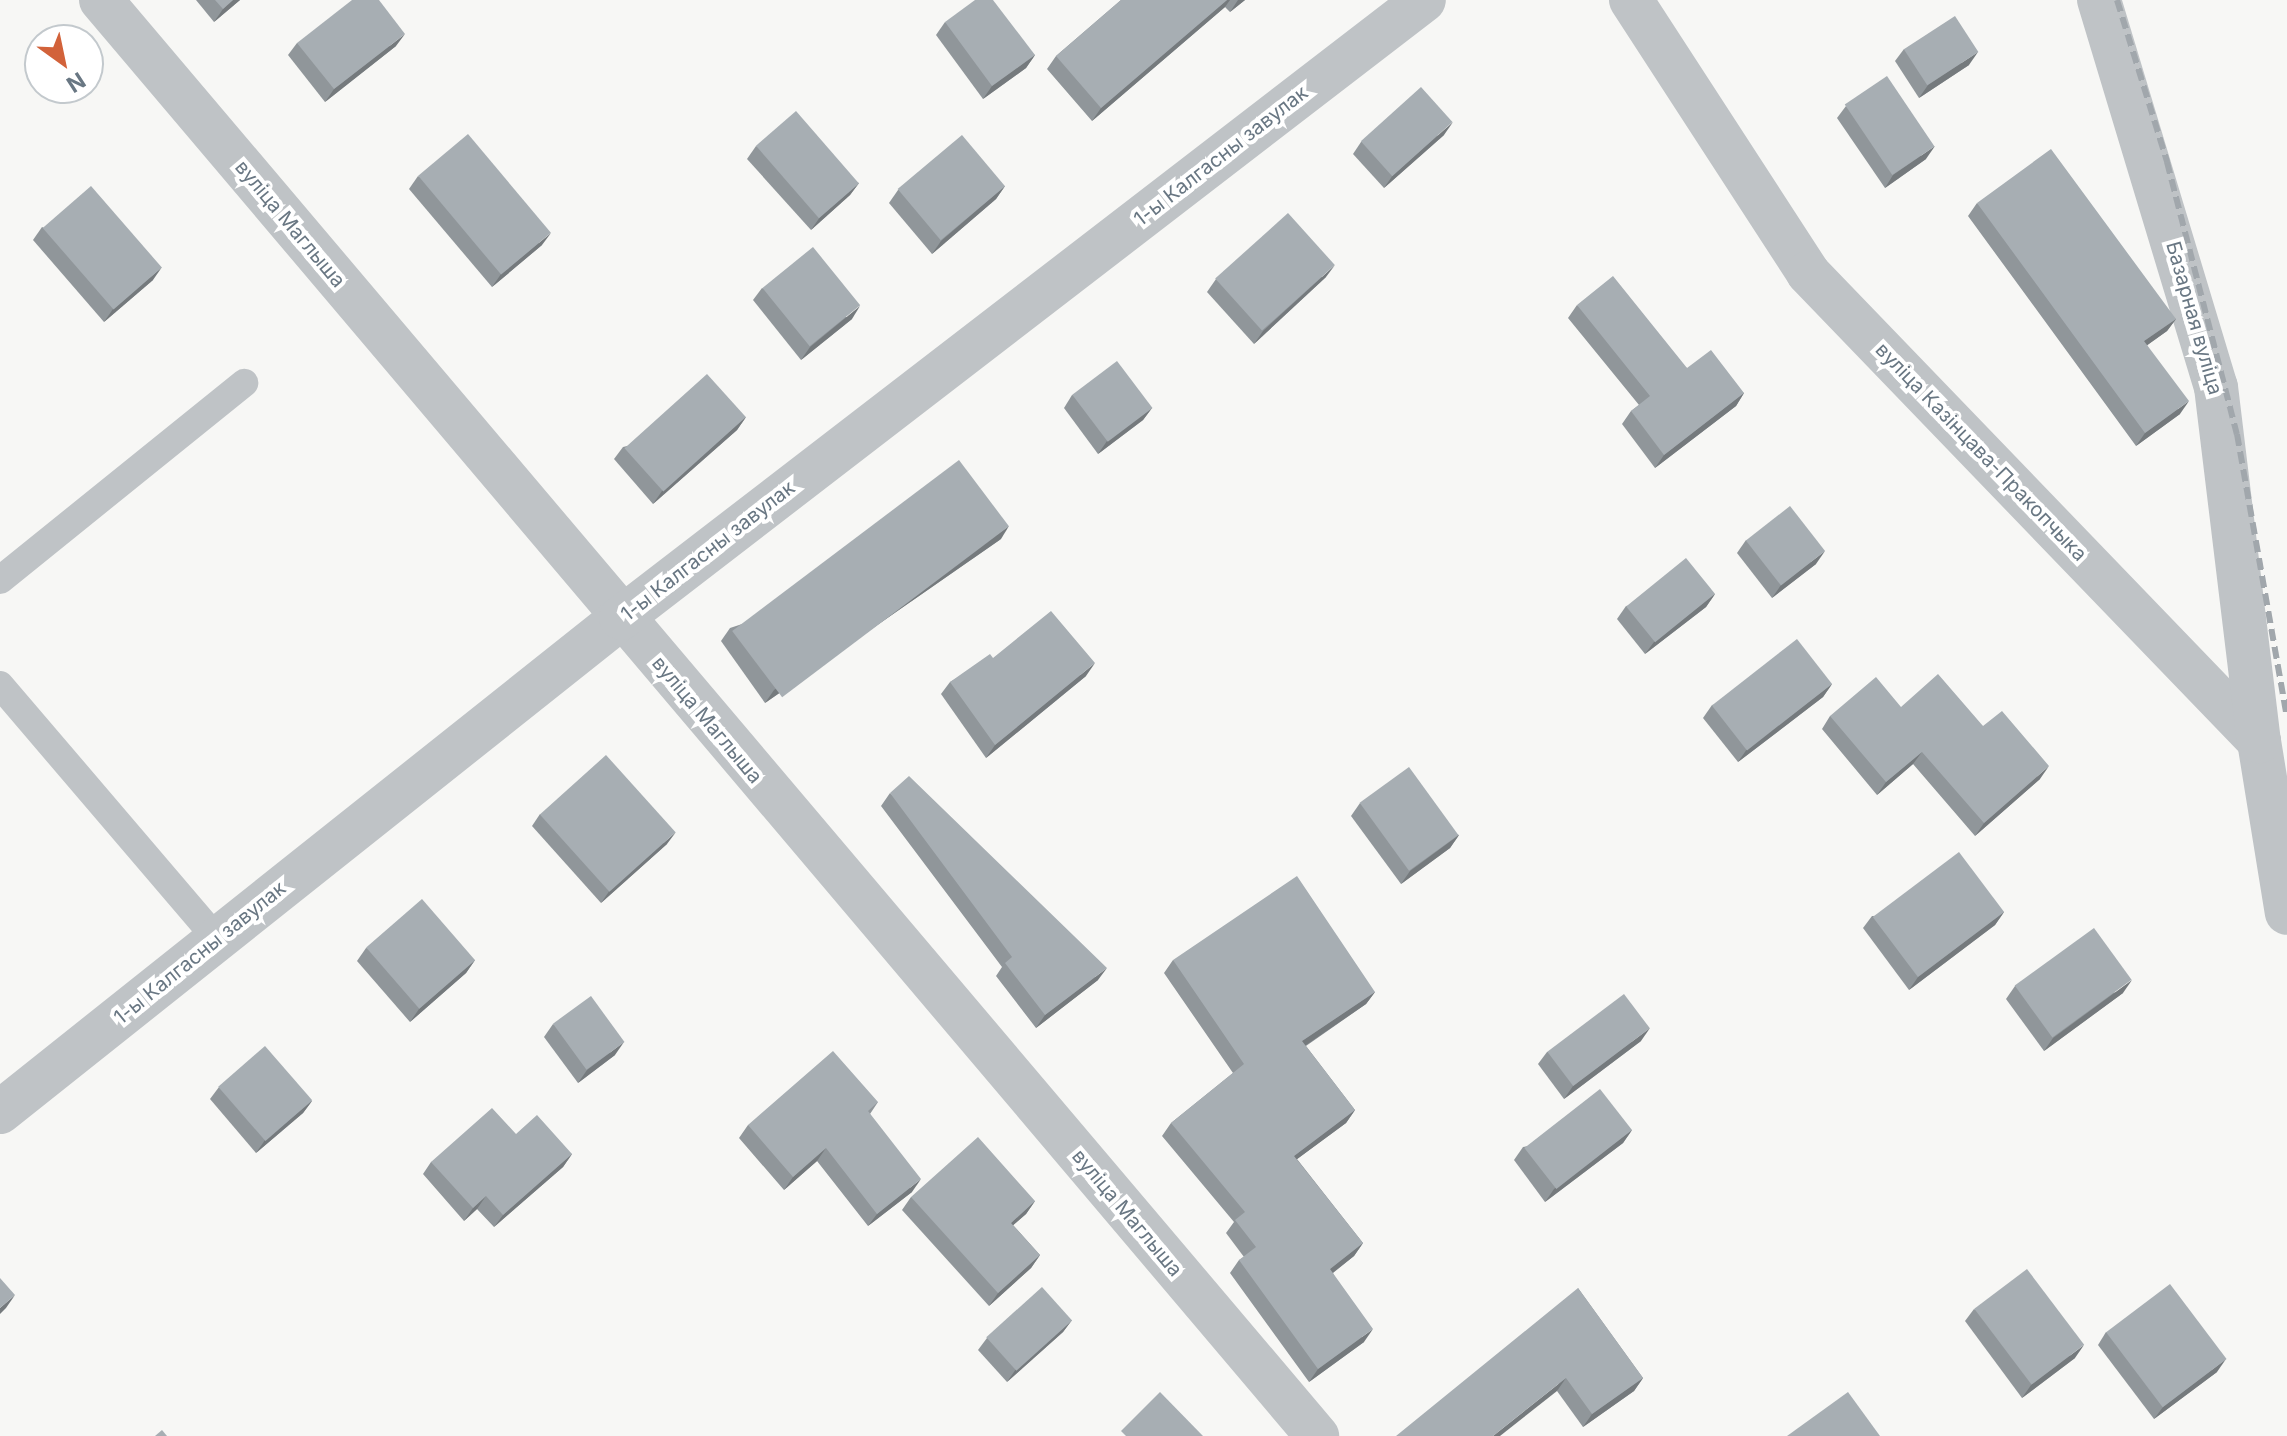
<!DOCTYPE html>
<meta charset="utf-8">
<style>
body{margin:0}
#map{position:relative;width:2287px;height:1436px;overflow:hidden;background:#f7f7f5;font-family:Inter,sans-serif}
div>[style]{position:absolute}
.lane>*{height:28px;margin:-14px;padding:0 14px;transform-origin:14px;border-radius:14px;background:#bfc3c6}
.street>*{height:44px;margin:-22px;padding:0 22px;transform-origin:22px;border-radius:22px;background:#bfc3c6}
.rail>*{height:6px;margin-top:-3px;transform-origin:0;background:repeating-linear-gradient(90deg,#a1a7ac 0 12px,transparent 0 18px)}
.wall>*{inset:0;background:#90969a}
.shaded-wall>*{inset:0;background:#757a7d}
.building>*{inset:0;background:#a7aeb3;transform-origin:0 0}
span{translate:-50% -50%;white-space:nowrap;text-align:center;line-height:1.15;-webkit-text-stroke:8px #fff;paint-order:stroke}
.street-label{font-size:20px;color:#697783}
.north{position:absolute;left:24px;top:24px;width:80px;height:80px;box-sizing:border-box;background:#fff;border:2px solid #c3c9cd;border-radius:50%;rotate:147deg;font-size:22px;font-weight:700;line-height:32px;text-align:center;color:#697783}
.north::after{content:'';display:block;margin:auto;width:28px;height:36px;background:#d2623a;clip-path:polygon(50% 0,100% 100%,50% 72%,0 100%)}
</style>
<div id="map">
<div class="lane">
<i style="left:0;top:580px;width:314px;rotate:-38.9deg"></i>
<i style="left:0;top:685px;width:334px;rotate:49.5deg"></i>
</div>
<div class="street">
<i style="left:101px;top:0;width:1882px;rotate:49.74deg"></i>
<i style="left:1631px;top:0;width:325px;rotate:57deg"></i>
<i style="left:1808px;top:273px;width:650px;rotate:46.06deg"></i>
<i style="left:2259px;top:741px;width:174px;rotate:80.8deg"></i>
<i style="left:2099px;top:0;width:404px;rotate:73.2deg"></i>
<i style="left:2216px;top:387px;width:357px;rotate:83.1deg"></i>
<i style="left:0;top:1112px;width:794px;rotate:-38.5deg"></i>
<i style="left:621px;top:618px;width:1013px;rotate:-37.58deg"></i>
</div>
<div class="rail">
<i style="left:2117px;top:0;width:170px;rotate:72.8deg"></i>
<i style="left:2167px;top:162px;width:281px;rotate:75.6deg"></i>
<i style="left:2237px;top:434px;width:287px;rotate:80deg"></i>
</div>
<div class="wall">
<i style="clip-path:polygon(196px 0,240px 0,214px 22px)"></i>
<i style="clip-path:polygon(1121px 0,1245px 0,1230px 12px,1225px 7px,1092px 121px,1047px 69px,1056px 56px)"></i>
<i style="clip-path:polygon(945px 22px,1035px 55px,1026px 68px,983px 99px,936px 35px)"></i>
<i style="clip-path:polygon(297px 43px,396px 46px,325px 102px,288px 55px)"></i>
<i style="clip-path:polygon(1904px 49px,1969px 65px,1919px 98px,1895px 61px)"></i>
<i style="clip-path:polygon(1846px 106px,1926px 159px,1885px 188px,1837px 118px)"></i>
<i style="clip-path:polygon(1444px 135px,1384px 188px,1353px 154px,1361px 142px)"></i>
<i style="clip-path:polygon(756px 146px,859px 183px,850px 195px,811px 230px,747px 159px)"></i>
<i style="clip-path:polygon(418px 176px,542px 245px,492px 287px,409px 189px)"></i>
<i style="clip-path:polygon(1005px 186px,996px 199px,932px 254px,889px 203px,898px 190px)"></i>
<i style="clip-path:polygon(1977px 203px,2176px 319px,2167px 331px,2147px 345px,2180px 414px,2136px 446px,1968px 216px)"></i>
<i style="clip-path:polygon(42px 227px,153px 280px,104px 322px,33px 240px)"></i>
<i style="clip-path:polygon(1326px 277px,1254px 344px,1207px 292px,1216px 279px)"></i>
<i style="clip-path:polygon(762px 288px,852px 319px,801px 360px,753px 300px)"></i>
<i style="clip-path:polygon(1577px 305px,1687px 368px,1744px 393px,1736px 406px,1655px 468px,1622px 424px,1631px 411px,1639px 405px,1568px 318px)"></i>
<i style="clip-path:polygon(1072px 395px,1152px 408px,1143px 420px,1098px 454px,1064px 408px)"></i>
<i style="clip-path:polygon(746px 417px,737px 430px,653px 504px,614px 459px,623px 447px)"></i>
<i style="clip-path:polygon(1001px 539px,765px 703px,721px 641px,730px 628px)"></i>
<i style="clip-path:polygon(1746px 540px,1816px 564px,1772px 598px,1737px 553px)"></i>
<i style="clip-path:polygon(1715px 594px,1706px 607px,1645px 654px,1617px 619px,1626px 606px)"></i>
<i style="clip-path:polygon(993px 658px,1086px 676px,986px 758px,941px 694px,950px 682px)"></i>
<i style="clip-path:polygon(1832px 684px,1823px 697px,1738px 762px,1703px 718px,1712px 705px)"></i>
<i style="clip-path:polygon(1901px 707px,1983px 726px,2040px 779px,1975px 836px,1913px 764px,1877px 795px,1822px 729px,1830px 716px)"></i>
<i style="clip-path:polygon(890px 793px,1098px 980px,1036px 1028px,996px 976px,1002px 967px,881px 806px)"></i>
<i style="clip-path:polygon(1360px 803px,1459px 835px,1450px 848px,1401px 884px,1351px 816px)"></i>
<i style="clip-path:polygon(540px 814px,667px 844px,601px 903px,532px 826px)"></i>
<i style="clip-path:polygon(2004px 912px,1995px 925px,1909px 990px,1863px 928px,1872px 916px)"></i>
<i style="clip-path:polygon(366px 948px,475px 960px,466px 973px,410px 1022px,357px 961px)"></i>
<i style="clip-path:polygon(1173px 960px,1375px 992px,1366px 1004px,1306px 1046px,1355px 1110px,1346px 1123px,1297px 1159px,1363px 1243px,1354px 1256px,1333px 1273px,1364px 1342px,1309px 1382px,1230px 1273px,1239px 1260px,1244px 1257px,1226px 1233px,1234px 1222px,1162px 1136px,1171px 1123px,1233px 1073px,1164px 973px)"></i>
<i style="clip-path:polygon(2015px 986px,2123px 993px,2044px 1051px,2006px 999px)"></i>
<i style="clip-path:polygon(553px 1024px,615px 1055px,578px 1083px,544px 1037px)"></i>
<i style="clip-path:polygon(1641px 1041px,1564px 1099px,1538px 1064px,1547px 1052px)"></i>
<i style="clip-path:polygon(219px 1087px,312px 1101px,303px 1113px,256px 1153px,210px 1099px)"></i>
<i style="clip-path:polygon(878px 1102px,870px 1114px,912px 1192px,868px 1226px,817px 1161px,784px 1190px,739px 1138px,748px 1125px)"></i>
<i style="clip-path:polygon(1632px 1130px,1623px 1143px,1545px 1202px,1514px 1160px,1523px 1147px)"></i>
<i style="clip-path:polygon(516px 1134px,572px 1154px,563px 1167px,494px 1227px,477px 1209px,464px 1221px,423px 1174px,431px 1162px)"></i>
<i style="clip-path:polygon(911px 1197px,1035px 1201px,1026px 1214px,1013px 1225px,1040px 1255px,1031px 1268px,989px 1306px,902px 1210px)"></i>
<i style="clip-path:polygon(1578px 1288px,1643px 1378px,1634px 1391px,1583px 1427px,1557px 1391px)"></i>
<i style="clip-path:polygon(1974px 1309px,2075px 1358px,2022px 1398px,1965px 1321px)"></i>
<i style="clip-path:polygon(1072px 1320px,1063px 1332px,1007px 1382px,978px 1350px,987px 1338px)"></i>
<i style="clip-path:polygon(2106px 1332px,2217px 1372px,2154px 1419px,2098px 1345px)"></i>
</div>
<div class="shaded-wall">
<i style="clip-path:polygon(233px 0,240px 0,214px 22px,223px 9px)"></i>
<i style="clip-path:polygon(1227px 0,1230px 0,1225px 7px,1092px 121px,1101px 108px)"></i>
<i style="clip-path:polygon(1238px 0,1245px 0,1230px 12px)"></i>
<i style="clip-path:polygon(405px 34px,396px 46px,325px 102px,334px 89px)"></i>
<i style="clip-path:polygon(1978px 52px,1969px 65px,1919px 98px,1928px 85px)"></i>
<i style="clip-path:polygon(1035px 55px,1026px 68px,983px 99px,992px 86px)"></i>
<i style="clip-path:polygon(1453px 122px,1444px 135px,1384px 188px,1393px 175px)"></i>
<i style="clip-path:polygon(1935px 146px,1926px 159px,1885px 188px,1893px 175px)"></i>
<i style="clip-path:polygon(859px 183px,850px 195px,811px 230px,820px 217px)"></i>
<i style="clip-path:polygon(1005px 186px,996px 199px,932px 254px,941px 241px)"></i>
<i style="clip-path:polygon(551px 233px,542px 245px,492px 287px,501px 274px)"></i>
<i style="clip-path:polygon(1335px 265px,1326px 277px,1254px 344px,1263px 331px)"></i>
<i style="clip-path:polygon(162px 267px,153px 280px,104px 322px,113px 309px)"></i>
<i style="clip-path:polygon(860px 306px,852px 319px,801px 360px,810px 347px)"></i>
<i style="clip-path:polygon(2176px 319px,2167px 331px,2135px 354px,2144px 341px)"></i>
<i style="clip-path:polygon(1744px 393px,1736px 406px,1655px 468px,1664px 455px)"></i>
<i style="clip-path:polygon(2189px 401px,2180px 414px,2136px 446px,2145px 433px)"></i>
<i style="clip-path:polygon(1152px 408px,1143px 420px,1098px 454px,1107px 441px)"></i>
<i style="clip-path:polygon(746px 417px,737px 430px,653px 504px,662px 491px)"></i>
<i style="clip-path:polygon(1009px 526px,1001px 539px,765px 703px,774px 690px)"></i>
<i style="clip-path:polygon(1825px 551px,1816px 564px,1772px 598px,1781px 585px)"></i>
<i style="clip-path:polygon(1715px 594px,1706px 607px,1645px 654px,1654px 642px)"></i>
<i style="clip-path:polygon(1095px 663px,1086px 676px,986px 758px,995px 745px)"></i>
<i style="clip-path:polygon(1832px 684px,1823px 697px,1738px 762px,1747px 749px)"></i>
<i style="clip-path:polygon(1922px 752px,1913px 764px,1877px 795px,1886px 782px)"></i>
<i style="clip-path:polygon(2049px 766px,2040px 779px,1975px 836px,1984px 823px)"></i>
<i style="clip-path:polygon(676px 832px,667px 844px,601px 903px,610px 890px)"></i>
<i style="clip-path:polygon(1459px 835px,1450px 848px,1401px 884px,1410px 871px)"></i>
<i style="clip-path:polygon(2004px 912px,1995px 925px,1909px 990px,1918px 977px)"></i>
<i style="clip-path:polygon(475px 960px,466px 973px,410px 1022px,419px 1009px)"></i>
<i style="clip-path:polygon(1107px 968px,1098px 980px,1036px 1028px,1045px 1015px)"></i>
<i style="clip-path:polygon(2132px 980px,2123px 993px,2044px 1051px,2053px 1038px)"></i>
<i style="clip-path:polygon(1375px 992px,1366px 1004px,1293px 1054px,1302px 1041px)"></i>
<i style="clip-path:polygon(1650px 1028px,1641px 1041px,1564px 1099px,1573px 1086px)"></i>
<i style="clip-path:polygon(624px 1042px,615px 1055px,578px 1083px,587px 1070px)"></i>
<i style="clip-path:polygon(312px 1101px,303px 1113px,256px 1153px,265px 1140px)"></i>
<i style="clip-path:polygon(1355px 1110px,1346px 1123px,1285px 1168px,1294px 1156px)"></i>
<i style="clip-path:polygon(1632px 1130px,1623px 1143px,1545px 1202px,1554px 1189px)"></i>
<i style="clip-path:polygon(826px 1148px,817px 1161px,784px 1190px,793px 1177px)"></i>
<i style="clip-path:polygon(572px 1154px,563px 1167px,494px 1227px,503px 1215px)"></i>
<i style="clip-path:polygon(921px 1179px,912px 1192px,868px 1226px,877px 1214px)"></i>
<i style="clip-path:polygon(486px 1196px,477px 1209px,464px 1221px,473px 1208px)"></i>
<i style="clip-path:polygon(1035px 1201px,1026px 1214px,1002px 1235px,1011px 1223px)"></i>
<i style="clip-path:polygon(1363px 1243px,1354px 1256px,1321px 1282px,1330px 1269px)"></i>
<i style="clip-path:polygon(1040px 1255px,1031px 1268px,989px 1306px,998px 1293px)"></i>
<i style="clip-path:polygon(15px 1295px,6px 1308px,0 1314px,0 1308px)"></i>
<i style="clip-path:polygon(1072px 1320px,1063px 1332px,1007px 1382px,1016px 1369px)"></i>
<i style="clip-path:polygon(1373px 1329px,1364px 1342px,1309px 1382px,1318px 1369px)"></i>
<i style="clip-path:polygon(2084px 1345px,2075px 1358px,2022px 1398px,2031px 1385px)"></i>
<i style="clip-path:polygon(2226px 1359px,2217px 1372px,2154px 1419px,2163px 1407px)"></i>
<i style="clip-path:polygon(1566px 1378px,1557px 1391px,1500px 1436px,1493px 1436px)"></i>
<i style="clip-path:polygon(1643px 1378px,1634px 1391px,1583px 1427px,1592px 1414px)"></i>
</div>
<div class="building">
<i style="clip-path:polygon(215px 0,233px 0,223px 9px)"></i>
<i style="clip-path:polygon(352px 0,379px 0,405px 34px,334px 89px,297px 43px)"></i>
<i style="clip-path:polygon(975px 0,993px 0,1035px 55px,992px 86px,945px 22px)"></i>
<i style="clip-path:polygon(1121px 0,1227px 0,1101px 108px,1056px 56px)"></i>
<i style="left:1955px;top:16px;width:43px;height:61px;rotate:57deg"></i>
<i style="left:1887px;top:76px;width:85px;height:51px;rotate:56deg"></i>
<i style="left:1421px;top:87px;width:47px;height:81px;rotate:48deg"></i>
<i style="left:796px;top:111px;width:96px;height:53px;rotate:49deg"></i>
<i style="left:468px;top:134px;width:129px;height:65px;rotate:50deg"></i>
<i style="left:962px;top:135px;width:67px;height:84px;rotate:50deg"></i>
<i style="clip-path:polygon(2051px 149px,2176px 319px,2144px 341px,2189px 401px,2145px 433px,1977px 203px)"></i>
<i style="left:91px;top:186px;width:108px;height:64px;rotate:49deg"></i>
<i style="left:1288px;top:213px;width:70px;height:98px;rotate:48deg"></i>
<i style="left:813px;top:247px;width:75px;height:65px;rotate:51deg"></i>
<i style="clip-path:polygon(1613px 276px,1687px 368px,1711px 350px,1744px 393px,1664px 455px,1631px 411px,1650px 396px,1577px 305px)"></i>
<i style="left:1117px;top:361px;width:59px;height:56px;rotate:53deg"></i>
<i style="left:707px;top:374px;width:58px;height:111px;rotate:48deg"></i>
<i style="left:959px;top:460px;width:83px;height:284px;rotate:53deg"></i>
<i style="left:1790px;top:506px;width:57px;height:56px;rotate:52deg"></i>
<i style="left:1686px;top:558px;width:46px;height:77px;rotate:51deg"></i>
<i style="clip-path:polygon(1051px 611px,1095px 663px,995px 745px,950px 682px,990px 654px,993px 658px)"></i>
<i style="left:1797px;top:639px;width:57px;height:108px;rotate:52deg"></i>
<i style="clip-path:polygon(1938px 674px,1983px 726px,2002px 711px,2049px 766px,1984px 823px,1922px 752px,1886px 782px,1830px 716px,1876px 677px,1901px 707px)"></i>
<i style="left:606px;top:755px;width:104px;height:89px;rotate:48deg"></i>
<i style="left:1409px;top:767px;width:84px;height:61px;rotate:54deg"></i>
<i style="clip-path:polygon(909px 776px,1107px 968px,1045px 1015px,1005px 963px,1012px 957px,890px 793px)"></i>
<i style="left:1959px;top:852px;width:75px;height:108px;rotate:53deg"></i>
<i style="clip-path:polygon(1297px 876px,1375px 992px,1302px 1041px,1355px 1110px,1294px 1156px,1363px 1243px,1330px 1269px,1373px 1329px,1318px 1369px,1239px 1260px,1256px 1247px,1235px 1220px,1245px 1212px,1171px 1123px,1244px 1064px,1173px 960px)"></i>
<i style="left:422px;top:899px;width:81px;height:74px;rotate:49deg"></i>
<i style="left:2094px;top:928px;width:64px;height:98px;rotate:54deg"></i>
<i style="left:1624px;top:994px;width:43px;height:96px;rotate:53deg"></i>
<i style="left:591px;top:996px;width:57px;height:47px;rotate:54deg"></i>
<i style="left:265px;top:1046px;width:72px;height:62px;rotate:49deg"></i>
<i style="clip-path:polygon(833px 1051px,878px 1102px,868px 1111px,921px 1179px,877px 1214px,826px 1148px,793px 1177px,748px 1125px)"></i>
<i style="left:1600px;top:1089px;width:52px;height:96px;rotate:52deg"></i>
<i style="clip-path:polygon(492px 1108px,516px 1134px,537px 1115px,572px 1154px,503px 1215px,486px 1196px,473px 1208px,431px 1162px)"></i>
<i style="clip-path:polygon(978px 1137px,1035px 1201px,1011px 1223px,1040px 1255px,998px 1293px,911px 1197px)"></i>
<i style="left:2027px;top:1269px;width:95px;height:66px;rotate:53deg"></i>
<i style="clip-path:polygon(0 1278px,15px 1295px,0 1308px)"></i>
<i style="left:2170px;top:1284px;width:94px;height:80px;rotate:53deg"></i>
<i style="left:1042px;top:1287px;width:45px;height:75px;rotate:48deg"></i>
<i style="clip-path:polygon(1578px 1288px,1643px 1378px,1592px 1414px,1566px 1378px,1493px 1436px,1396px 1436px)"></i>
<i style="clip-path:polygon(1160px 1392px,1203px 1436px,1126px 1436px,1121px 1431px)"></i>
<i style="clip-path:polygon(1848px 1392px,1880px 1436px,1787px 1436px)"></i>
<i style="clip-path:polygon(162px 1430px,167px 1436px,155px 1436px)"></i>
</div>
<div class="street-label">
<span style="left:1221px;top:156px;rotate:-38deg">1-ы Калгасны завулак</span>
<span style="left:290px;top:224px;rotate:50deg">вуліца Маглыша</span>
<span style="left:2194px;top:318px;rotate:74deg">Базарная вуліца</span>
<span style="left:1981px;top:452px;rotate:46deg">вуліца Казінцава-Пракопчыка</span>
<span style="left:708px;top:551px;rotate:-38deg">1-ы Калгасны завулак</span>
<span style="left:707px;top:720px;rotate:50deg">вуліца Маглыша</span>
<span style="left:200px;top:953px;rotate:-39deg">1-ы Калгасны завулак</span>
<span style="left:1127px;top:1213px;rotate:50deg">вуліца Маглыша</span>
</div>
<div class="north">N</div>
</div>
